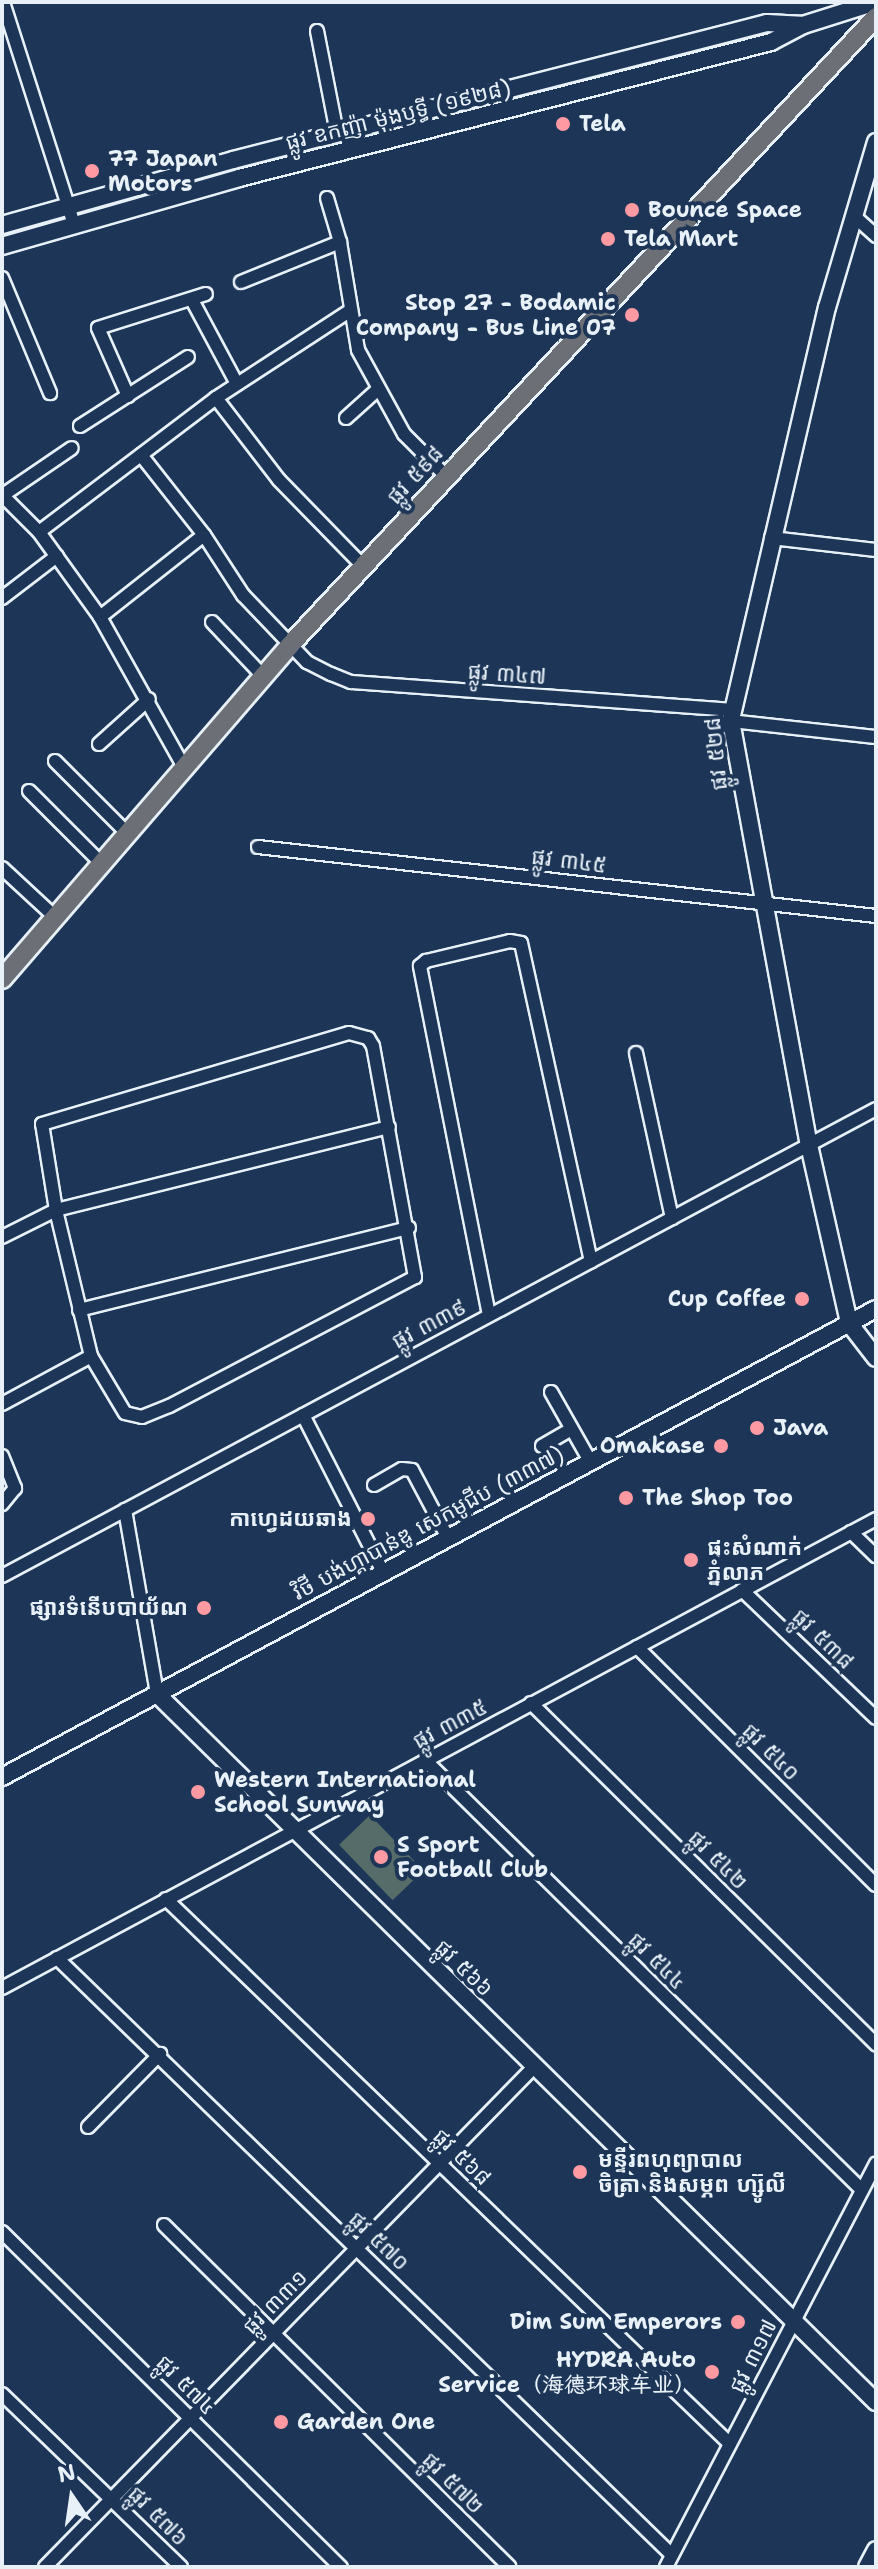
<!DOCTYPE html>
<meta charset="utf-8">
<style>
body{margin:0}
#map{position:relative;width:878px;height:2569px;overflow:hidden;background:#1d3557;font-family:"Shantell Sans","LXGW WenKai TC","Noto Sans Khmer",sans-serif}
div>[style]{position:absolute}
.green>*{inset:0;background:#566c68;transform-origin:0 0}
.roads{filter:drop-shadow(2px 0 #e8f1f8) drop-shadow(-2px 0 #e8f1f8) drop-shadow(0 2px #e8f1f8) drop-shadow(0 -2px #e8f1f8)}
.street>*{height:12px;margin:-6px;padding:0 6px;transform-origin:6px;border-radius:6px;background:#1d3557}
.secondary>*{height:16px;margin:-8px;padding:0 8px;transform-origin:8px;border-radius:8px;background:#1d3557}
.primary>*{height:18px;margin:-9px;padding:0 9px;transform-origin:9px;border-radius:9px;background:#6c6f75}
.dots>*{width:22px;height:22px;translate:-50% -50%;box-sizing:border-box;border:4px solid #1d3557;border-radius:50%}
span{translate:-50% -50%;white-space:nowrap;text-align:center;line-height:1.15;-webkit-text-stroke:8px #1d3557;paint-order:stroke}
.street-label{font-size:22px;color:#e8f1f8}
.poi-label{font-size:22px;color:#e8f1f8;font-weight:700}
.left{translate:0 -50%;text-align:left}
.right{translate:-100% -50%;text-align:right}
.frame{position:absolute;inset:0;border:4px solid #e8f1f8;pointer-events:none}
.north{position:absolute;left:32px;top:2457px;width:80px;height:80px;-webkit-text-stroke:6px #1d3557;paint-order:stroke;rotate:347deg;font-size:22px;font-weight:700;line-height:32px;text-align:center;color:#e8f1f8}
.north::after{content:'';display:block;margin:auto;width:28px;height:36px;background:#e8f1f8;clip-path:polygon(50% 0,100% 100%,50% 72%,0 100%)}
</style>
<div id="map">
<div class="green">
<i style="left:370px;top:1815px;width:77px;height:43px;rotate:46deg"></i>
</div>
<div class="roads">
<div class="street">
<i style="left:3px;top:2px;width:234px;rotate:72.3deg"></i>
<i style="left:317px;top:31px;width:104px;rotate:78.9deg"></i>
<i style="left:327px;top:198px;width:46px;rotate:73.5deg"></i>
<i style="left:340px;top:242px;width:109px;rotate:80.5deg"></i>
<i style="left:358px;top:350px;width:96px;rotate:61.3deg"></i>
<i style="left:404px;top:434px;width:61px;rotate:45deg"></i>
<i style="left:854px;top:216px;width:30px;rotate:42deg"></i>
<i style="left:2px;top:278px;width:125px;rotate:67.3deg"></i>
<i style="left:241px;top:282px;width:107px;rotate:-22deg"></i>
<i style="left:192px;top:300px;width:95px;rotate:61.8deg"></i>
<i style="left:128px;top:396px;width:74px;rotate:-113.8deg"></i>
<i style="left:98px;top:328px;width:113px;rotate:-17.5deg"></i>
<i style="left:216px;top:398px;width:103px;rotate:52.5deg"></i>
<i style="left:279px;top:480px;width:120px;rotate:45.7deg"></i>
<i style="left:346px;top:418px;width:40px;rotate:-42deg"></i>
<i style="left:80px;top:426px;width:128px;rotate:-32.6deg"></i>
<i style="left:141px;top:455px;width:102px;rotate:51.8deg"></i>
<i style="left:204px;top:535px;width:72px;rotate:57deg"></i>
<i style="left:243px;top:595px;width:93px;rotate:46.3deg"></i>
<i style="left:307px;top:662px;width:27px;rotate:27deg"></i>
<i style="left:331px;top:674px;width:22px;rotate:22deg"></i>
<i style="left:351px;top:682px;width:381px;rotate:4.2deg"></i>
<i style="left:2px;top:495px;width:52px;rotate:45deg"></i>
<i style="left:39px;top:532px;width:105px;rotate:54.3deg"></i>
<i style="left:100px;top:617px;width:172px;rotate:60.8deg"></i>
<i style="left:3px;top:495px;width:83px;rotate:-34.3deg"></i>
<i style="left:39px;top:532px;width:222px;rotate:-37.1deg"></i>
<i style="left:216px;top:398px;width:161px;rotate:-33.1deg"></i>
<i style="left:771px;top:538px;width:106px;rotate:6.5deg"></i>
<i style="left:2px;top:598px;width:69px;rotate:-37.4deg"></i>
<i style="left:100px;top:617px;width:132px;rotate:-38.3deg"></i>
<i style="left:212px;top:622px;width:74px;rotate:46.6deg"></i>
<i style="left:731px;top:721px;width:146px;rotate:6.3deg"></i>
<i style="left:99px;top:744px;width:67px;rotate:-42deg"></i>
<i style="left:55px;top:761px;width:102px;rotate:45deg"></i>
<i style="left:29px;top:791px;width:102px;rotate:45deg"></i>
<i style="left:258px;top:847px;width:622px;rotate:6.37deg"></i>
<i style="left:2px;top:868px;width:72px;rotate:42.8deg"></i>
<i style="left:349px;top:1033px;width:20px;rotate:15deg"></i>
<i style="left:368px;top:1038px;width:9px;rotate:58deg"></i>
<i style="left:373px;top:1046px;width:235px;rotate:79.7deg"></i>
<i style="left:415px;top:1277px;width:278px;rotate:152.3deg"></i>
<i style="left:169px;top:1406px;width:29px;rotate:158deg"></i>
<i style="left:142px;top:1417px;width:17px;rotate:-167deg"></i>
<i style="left:125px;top:1413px;width:66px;rotate:-120.8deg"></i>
<i style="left:91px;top:1356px;width:150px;rotate:-103.5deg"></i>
<i style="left:56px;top:1210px;width:87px;rotate:-99.2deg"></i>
<i style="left:42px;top:1124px;width:320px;rotate:-16.5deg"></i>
<i style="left:636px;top:1053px;width:169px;rotate:77.7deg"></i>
<i style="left:2px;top:1237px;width:60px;rotate:-26.6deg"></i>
<i style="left:56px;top:1210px;width:343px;rotate:-14deg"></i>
<i style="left:79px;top:1310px;width:340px;rotate:-14deg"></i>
<i style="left:489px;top:1315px;width:356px;rotate:-101.2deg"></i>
<i style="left:420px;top:966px;width:8px;rotate:-40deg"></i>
<i style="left:426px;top:961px;width:86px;rotate:-13.4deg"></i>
<i style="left:510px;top:941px;width:11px;rotate:10deg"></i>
<i style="left:521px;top:943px;width:326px;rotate:77.6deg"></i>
<i style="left:551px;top:1392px;width:79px;rotate:60.5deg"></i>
<i style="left:2px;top:1404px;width:101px;rotate:-28.3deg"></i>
<i style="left:303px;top:1415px;width:176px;rotate:63deg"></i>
<i style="left:542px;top:1446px;width:34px;rotate:-30deg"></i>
<i style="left:2px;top:1456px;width:35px;rotate:68deg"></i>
<i style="left:15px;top:1488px;width:21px;rotate:129deg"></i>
<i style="left:374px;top:1485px;width:32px;rotate:-30deg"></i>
<i style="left:402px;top:1469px;width:10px;rotate:6deg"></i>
<i style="left:412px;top:1470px;width:77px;rotate:62.1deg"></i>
<i style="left:125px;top:1510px;width:187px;rotate:80.1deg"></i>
<i style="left:851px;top:1532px;width:35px;rotate:44deg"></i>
<i style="left:2px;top:1576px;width:991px;rotate:-28.12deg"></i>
<i style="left:742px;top:1590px;width:185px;rotate:43.7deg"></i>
<i style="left:637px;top:1647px;width:337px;rotate:44.9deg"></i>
<i style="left:531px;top:1703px;width:486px;rotate:44.7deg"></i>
<i style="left:425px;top:1760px;width:613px;rotate:44.54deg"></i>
<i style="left:166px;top:1899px;width:784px;rotate:44.02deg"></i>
<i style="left:57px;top:1958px;width:857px;rotate:44.15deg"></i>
<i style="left:2px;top:1988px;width:992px;rotate:-28.22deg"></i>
<i style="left:88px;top:2127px;width:103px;rotate:-45.4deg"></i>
<i style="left:164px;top:2225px;width:486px;rotate:44.7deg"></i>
<i style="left:2px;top:2232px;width:477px;rotate:44.7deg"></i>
<i style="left:2px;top:2394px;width:249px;rotate:44deg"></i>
<i style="left:45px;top:2567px;width:699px;rotate:-45.64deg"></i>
<i style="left:666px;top:2567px;width:455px;rotate:-62.5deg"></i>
</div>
<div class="secondary">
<i style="left:876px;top:142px;width:172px;rotate:106.5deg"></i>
<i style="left:827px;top:307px;width:425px;rotate:103.1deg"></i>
<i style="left:731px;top:721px;width:431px;rotate:79.6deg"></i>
<i style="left:809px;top:1145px;width:182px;rotate:77.3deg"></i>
<i style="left:849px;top:1323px;width:44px;rotate:52.4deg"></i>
<i style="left:2px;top:225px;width:240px;rotate:-15.7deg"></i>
<i style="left:233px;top:160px;width:551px;rotate:-14.39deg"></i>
<i style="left:767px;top:23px;width:34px;rotate:3deg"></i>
<i style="left:2px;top:246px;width:247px;rotate:-16deg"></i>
<i style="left:239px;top:178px;width:549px;rotate:-14.34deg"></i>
<i style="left:771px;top:42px;width:36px;rotate:-28deg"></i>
<i style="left:803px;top:25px;width:77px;rotate:-17.5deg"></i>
<i style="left:157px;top:1694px;width:1009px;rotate:44.56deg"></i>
<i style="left:2px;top:1777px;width:991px;rotate:-28.17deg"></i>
<i style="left:867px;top:2567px;width:19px;rotate:-62deg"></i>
</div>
<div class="primary">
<i style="left:2px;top:979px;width:441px;rotate:-49.2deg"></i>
<i style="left:290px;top:645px;width:859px;rotate:-46.98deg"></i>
</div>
</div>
<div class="dots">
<i style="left:563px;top:124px;background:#ff9aa2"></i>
<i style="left:92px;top:171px;background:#ff9aa2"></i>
<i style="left:632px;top:210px;background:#ff9aa2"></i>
<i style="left:608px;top:239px;background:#ff9aa2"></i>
<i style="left:632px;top:315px;background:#ff9aa2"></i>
<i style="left:802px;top:1299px;background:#ff9aa2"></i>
<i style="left:757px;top:1428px;background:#ff9aa2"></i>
<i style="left:721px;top:1446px;background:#ff9aa2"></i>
<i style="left:626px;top:1498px;background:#ff9aa2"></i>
<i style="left:368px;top:1519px;background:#ff9aa2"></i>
<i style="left:691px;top:1560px;background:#ff9aa2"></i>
<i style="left:204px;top:1608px;background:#ff9aa2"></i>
<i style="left:198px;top:1792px;background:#ff9aa2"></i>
<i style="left:381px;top:1857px;background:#ff9aa2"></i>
<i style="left:580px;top:2172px;background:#ff9aa2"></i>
<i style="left:738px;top:2322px;background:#ff9aa2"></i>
<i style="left:712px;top:2372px;background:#ff9aa2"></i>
<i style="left:281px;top:2422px;background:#ff9aa2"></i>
</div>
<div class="street-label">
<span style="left:398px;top:115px;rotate:-14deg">ផ្លូវ ឧកញ៉ា ម៉ុងឫទ្ធី (១៩២៨)</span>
<span style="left:415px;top:475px;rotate:-47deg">ផ្លូវ ៥៩៨</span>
<span style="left:507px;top:674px;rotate:4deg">ផ្លូវ ៣៤៧</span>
<span style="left:716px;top:754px;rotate:-96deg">ផ្លូវ ៥២៨</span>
<span style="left:569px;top:861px;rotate:7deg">ផ្លូវ ៣៤៥</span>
<span style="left:429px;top:1324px;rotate:-28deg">ផ្លូវ ៣៣៩</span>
<span style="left:428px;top:1523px;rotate:-28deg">វិថី បង់ហ្គាបាន់ឌូ សេកមូជីប (៣៣៧)</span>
<span style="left:823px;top:1639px;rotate:44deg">ផ្លូវ ៥៣៨</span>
<span style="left:450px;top:1724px;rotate:-28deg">ផ្លូវ ៣៣៥</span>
<span style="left:771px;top:1752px;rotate:45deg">ផ្លូវ ៥៤០</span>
<span style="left:718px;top:1860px;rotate:45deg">ផ្លូវ ៥៤២</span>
<span style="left:657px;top:1961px;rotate:45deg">ផ្លូវ ៥៤៤</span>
<span style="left:464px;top:1968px;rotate:44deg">ផ្លូវ ៥៦៦</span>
<span style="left:462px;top:2157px;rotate:44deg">ផ្លូវ ៥៦៨</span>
<span style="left:379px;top:2241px;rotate:44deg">ផ្លូវ ៥៧០</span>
<span style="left:275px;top:2302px;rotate:-45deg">ផ្លូវ ៣៣១</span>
<span style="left:753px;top:2356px;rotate:-63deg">ផ្លូវ ៣១៧</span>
<span style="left:186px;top:2385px;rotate:45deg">ផ្លូវ ៥៧៤</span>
<span style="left:453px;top:2483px;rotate:45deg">ផ្លូវ ៥៧២</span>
<span style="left:158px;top:2516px;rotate:45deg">ផ្លូវ ៥៧៦</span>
</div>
<div class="poi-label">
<span class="left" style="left:579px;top:124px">Tela</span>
<span class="left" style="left:108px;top:171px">77 Japan<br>Motors</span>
<span class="left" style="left:648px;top:210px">Bounce Space</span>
<span class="left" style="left:624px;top:239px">Tela Mart</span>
<span class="right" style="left:616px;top:315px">Stop 27 - Bodamic<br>Company - Bus Line 07</span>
<span class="right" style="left:786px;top:1299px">Cup Coffee</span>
<span class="left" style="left:773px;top:1428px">Java</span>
<span class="right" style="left:705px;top:1446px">Omakase</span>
<span class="left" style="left:642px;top:1498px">The Shop Too</span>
<span class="right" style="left:352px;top:1519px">កាហ្វេដយឆាង</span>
<span class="left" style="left:707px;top:1560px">ផ្ទះសំណាក់<br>ភ្នំលាភ</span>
<span class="right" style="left:188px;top:1608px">ផ្សារទំនើបបាយ័ណ</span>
<span class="left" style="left:214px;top:1792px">Western International<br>School Sunway</span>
<span class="left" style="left:397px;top:1857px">S Sport<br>Football Club</span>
<span class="left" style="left:598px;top:2172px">មន្ទីរពហុព្យាបាល<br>ចិត្រា និងសម្ភព ហ្ស៊ូលី</span>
<span class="right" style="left:722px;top:2322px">Dim Sum Emperors</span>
<span class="right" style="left:696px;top:2372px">HYDRA Auto<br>Service（海德环球车业）</span>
<span class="left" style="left:297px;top:2422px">Garden One</span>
</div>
<div class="frame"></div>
<div class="north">N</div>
</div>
